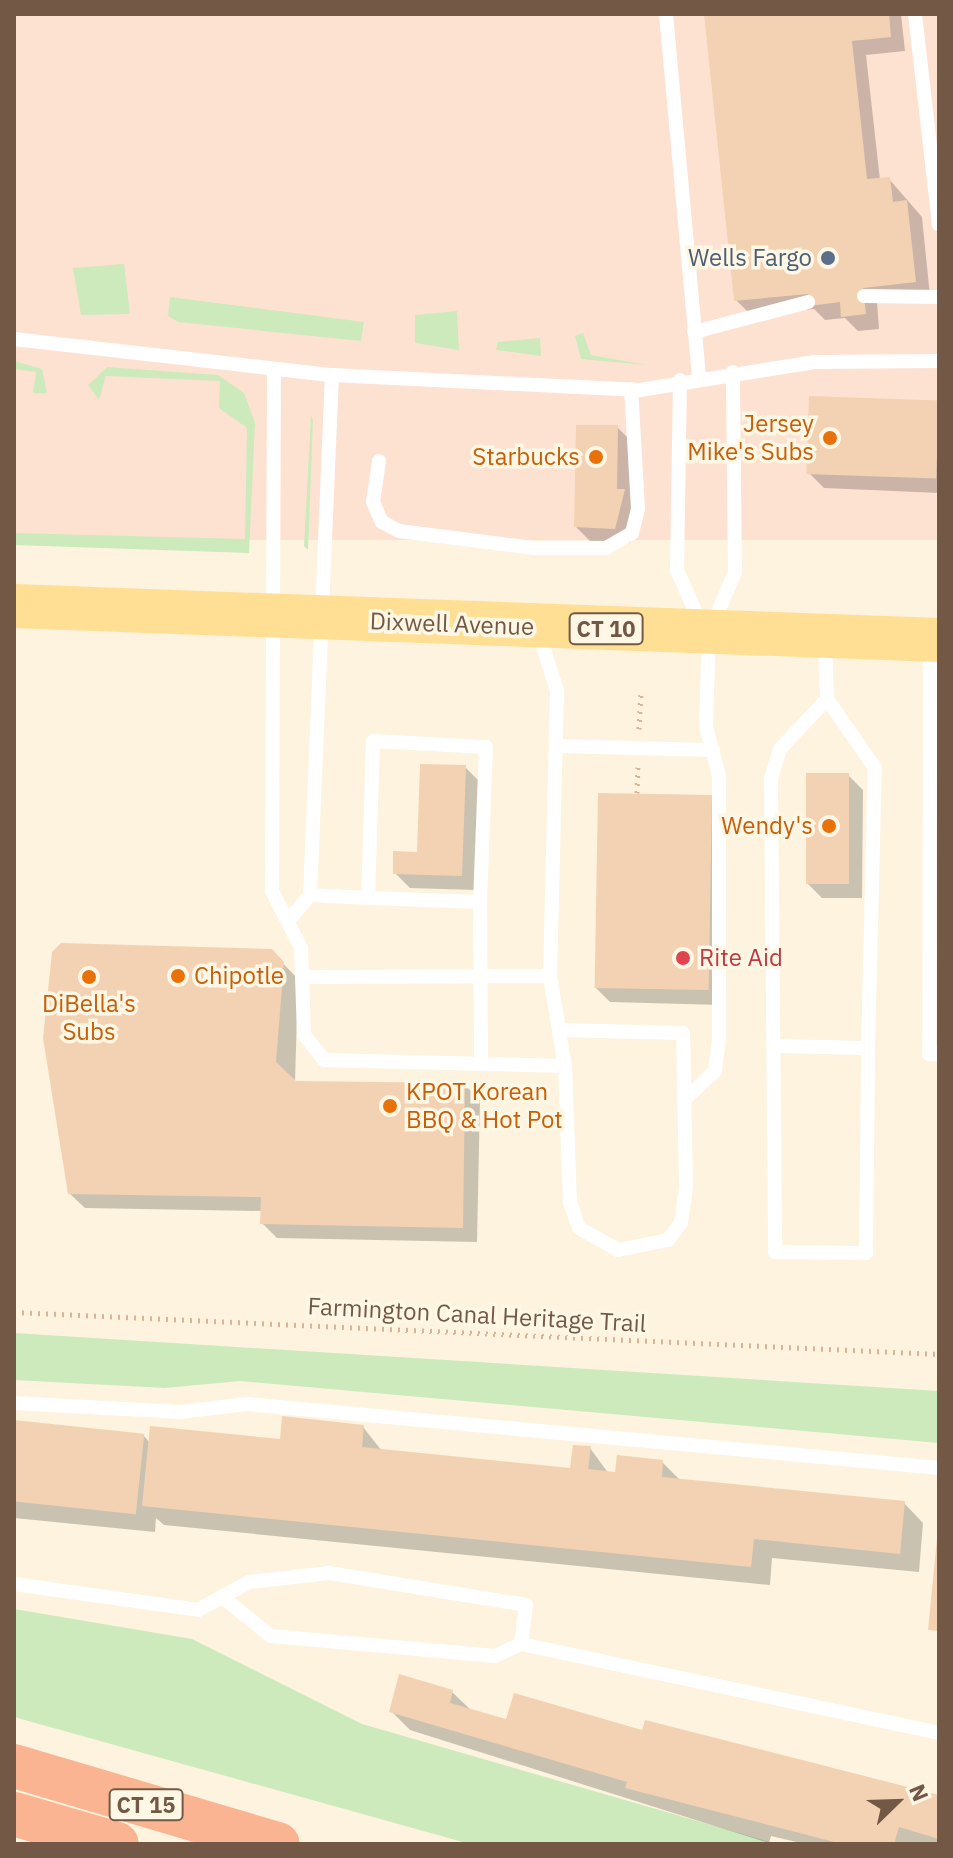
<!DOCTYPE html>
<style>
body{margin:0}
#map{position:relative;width:953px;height:1858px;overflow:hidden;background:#fdf3de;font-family:"IBM Plex Sans",sans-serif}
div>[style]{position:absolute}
.commercial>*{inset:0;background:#fee2d1;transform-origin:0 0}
.green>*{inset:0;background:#cceabc}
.shadow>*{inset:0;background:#0003}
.building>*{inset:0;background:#f3d2b4;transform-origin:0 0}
.path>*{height:5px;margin-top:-2.5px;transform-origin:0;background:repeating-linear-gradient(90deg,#d8b598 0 2px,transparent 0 8px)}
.service>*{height:14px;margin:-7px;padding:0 7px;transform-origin:7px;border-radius:7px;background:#fff}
.primary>*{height:44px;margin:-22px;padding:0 22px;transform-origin:22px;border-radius:22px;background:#ffdf93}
.motorway>*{height:44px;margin:-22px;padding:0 22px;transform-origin:22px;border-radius:22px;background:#fab491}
.dots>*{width:22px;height:22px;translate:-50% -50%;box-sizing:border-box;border:4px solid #fff7e5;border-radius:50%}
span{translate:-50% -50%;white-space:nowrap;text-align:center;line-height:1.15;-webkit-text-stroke:7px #fff7e5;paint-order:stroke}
.shield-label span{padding:2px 6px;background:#fff7e5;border:2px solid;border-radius:6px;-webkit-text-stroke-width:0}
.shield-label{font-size:22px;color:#735945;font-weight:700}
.service-label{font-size:24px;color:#4e5e75}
.right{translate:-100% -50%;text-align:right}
.food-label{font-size:24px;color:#c56008}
.left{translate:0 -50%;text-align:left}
.street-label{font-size:24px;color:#735945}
.health-label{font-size:24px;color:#be3a42}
.frame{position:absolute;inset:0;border:16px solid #735945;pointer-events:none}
.north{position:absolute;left:857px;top:1762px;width:80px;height:80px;-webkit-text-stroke:6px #fff7e5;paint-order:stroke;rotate:67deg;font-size:22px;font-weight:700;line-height:32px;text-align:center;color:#735945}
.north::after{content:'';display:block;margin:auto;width:28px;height:36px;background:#735945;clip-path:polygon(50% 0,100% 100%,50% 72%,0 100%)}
</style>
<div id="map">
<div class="commercial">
<i style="left:14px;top:14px;width:925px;height:526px"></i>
</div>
<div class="green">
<i style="clip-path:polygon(124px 264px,130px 314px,81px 315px,73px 268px)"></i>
<i style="clip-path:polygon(170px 297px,364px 322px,361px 341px,178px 322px,168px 316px)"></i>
<i style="clip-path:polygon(457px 311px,459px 350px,415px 343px,415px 315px)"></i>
<i style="clip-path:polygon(583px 333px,591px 355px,647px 365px,581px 359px,575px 336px)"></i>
<i style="clip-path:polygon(540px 338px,541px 356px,496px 350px,498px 342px)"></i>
<i style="clip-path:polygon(14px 361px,42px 369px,47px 393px,33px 393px,36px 372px,14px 369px)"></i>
<i style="clip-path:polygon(107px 367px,218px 375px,244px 393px,255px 423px,249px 553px,14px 545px,14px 533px,245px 539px,247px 428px,219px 408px,220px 381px,106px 376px,99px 400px,88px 385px)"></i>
<i style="clip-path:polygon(311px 416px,313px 420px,308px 550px,304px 546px)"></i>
<i style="clip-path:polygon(14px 1333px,939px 1391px,939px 1443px,240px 1381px,165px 1388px,14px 1380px)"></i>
<i style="clip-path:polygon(14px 1609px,192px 1639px,362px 1724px,777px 1844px,470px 1844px,14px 1717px)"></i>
</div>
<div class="shadow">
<i style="clip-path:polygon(706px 14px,901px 14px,905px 51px,866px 55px,880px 180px,889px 179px,922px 217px,930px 296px,877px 302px,879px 329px,858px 331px,845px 318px,825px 320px,814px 309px,751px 315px,736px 300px)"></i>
<i style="clip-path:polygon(939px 404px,939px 493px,824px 488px,809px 473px)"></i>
<i style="clip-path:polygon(617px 427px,632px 442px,639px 506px,630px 543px,591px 542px,576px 527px)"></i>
<i style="clip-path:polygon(465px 767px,480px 782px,476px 890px,410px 888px,395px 873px,419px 854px)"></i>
<i style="clip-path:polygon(848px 775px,863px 790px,862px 898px,822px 898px,807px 883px)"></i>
<i style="clip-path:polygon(711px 797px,726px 812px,722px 1005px,610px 1002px,595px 987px)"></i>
<i style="clip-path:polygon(271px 951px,298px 979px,295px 1083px,465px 1085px,480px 1100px,477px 1242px,277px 1238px,262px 1223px,262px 1211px,85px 1208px,69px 1193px,45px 1038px)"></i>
<i style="clip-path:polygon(14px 1422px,143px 1435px,150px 1443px,282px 1441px,363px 1427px,382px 1451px,572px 1470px,590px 1448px,609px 1474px,662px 1462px,681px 1481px,904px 1503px,923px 1523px,919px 1572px,772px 1558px,770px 1585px,164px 1525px,156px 1518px,155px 1532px,14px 1518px)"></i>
<i style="clip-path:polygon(452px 1692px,472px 1711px,508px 1722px,643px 1733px,939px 1798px,939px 1844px,805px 1844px,771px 1836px,769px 1843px,410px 1730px,391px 1711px)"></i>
</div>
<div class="building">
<i style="clip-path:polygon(704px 14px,889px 14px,891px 37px,852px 41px,867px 179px,890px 177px,893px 202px,907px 200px,916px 282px,863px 288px,866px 314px,841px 317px,840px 302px,809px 306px,808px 294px,734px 301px)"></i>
<i style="left:809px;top:396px;width:130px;height:78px;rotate:2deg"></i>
<i style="clip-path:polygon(576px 425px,618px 425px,617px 489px,625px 489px,615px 529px,574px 527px)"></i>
<i style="clip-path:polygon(420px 764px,466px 765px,462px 876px,393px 874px,393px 851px,417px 852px)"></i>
<i style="left:806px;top:773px;width:43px;height:111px"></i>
<i style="left:598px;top:793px;width:114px;height:195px;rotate:1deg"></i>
<i style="clip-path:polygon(61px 943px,272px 949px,284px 962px,276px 1062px,296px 1081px,465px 1083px,463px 1228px,260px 1224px,261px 1197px,68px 1194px,43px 1038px,52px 952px)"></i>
<i style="clip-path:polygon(282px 1416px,364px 1425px,362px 1447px,570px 1468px,573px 1445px,591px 1446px,588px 1469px,615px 1472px,617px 1455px,663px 1460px,662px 1477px,905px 1501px,900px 1554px,754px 1539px,751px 1567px,142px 1506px,150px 1426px,280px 1439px)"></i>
<i style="left:14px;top:1420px;width:131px;height:81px;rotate:6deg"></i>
<i style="clip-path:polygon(937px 1539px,939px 1539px,939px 1631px,928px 1630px)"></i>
<i style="clip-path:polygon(399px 1674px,453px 1690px,450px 1703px,506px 1719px,514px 1693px,642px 1730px,645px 1720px,939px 1795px,939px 1839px,899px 1827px,894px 1844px,842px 1844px,625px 1788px,627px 1782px,389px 1712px)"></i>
</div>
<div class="path">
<i style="left:639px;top:729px;width:35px;rotate:-87deg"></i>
<i style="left:637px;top:793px;width:26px;rotate:-88deg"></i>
<i style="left:14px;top:1312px;width:926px;rotate:2.6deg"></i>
</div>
<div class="service">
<i style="left:666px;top:14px;width:364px;rotate:84.8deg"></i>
<i style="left:915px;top:14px;width:212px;rotate:83.5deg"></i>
<i style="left:864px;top:296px;width:75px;rotate:0.8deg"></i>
<i style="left:694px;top:332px;width:118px;rotate:-14.7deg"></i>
<i style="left:14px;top:339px;width:320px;rotate:6.5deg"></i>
<i style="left:332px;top:375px;width:308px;rotate:2.8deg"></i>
<i style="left:640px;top:390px;width:177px;rotate:-9.1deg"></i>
<i style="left:815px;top:362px;width:124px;rotate:-0.5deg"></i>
<i style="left:274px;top:369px;width:522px;rotate:90.22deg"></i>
<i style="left:272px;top:891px;width:64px;rotate:63deg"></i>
<i style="left:301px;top:948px;width:87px;rotate:88deg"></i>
<i style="left:304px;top:1035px;width:32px;rotate:51deg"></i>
<i style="left:324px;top:1060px;width:241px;rotate:1.4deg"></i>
<i style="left:565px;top:1066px;width:136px;rotate:87.9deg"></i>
<i style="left:570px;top:1202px;width:28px;rotate:71deg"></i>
<i style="left:579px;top:1228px;width:45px;rotate:29.4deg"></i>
<i style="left:618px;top:1250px;width:51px;rotate:-11.3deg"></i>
<i style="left:668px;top:1240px;width:21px;rotate:-53deg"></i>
<i style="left:681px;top:1223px;width:37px;rotate:-82deg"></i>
<i style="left:686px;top:1186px;width:153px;rotate:-91.1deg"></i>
<i style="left:683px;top:1033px;width:124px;rotate:-178.6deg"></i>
<i style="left:559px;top:1030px;width:36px;rotate:81deg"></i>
<i style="left:680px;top:380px;width:190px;rotate:90.9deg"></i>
<i style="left:677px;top:570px;width:57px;rotate:66.1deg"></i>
<i style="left:379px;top:461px;width:41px;rotate:98.3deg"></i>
<i style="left:373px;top:502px;width:22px;rotate:66deg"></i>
<i style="left:382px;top:522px;width:19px;rotate:28deg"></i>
<i style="left:399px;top:531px;width:136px;rotate:7.2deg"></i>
<i style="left:534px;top:548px;width:72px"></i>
<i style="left:606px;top:548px;width:30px;rotate:-30deg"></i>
<i style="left:632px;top:533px;width:25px;rotate:-76deg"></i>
<i style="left:638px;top:509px;width:120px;rotate:-93.3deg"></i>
<i style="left:538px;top:630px;width:64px;rotate:72.7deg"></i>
<i style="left:557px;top:691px;width:285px;rotate:91.4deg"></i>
<i style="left:550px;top:976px;width:55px;rotate:80.5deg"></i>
<i style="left:930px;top:644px;width:410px;rotate:90.1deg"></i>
<i style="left:929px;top:1054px;width:10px"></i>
<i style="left:827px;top:699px;width:69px;rotate:133.2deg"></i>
<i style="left:780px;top:749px;width:31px;rotate:107deg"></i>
<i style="left:771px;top:779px;width:473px;rotate:89.5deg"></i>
<i style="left:775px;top:1252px;width:91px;rotate:0.6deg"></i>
<i style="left:866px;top:1253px;width:205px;rotate:-89.4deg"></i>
<i style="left:556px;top:746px;width:157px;rotate:1.5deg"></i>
<i style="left:310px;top:895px;width:58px;rotate:3deg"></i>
<i style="left:368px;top:898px;width:112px;rotate:2deg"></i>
<i style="left:480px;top:902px;width:155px;rotate:-87.8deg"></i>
<i style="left:486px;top:747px;width:113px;rotate:-177deg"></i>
<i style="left:373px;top:741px;width:157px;rotate:91.8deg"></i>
<i style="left:480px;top:902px;width:162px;rotate:89.6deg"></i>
<i style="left:290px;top:919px;width:31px;rotate:-50deg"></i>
<i style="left:310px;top:895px;width:520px;rotate:-87.58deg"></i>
<i style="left:304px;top:977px;width:246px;rotate:-0.2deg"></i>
<i style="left:777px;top:1046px;width:91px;rotate:1.3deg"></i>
<i style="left:868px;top:1048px;width:280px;rotate:-88.6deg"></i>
<i style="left:875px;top:768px;width:84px;rotate:-124.8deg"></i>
<i style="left:827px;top:699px;width:58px;rotate:-92deg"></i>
<i style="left:684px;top:1100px;width:42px;rotate:-43.1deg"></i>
<i style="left:715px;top:1071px;width:34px;rotate:-83deg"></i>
<i style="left:719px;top:1037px;width:261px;rotate:-90deg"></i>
<i style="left:719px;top:776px;width:52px;rotate:-104.6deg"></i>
<i style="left:706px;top:726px;width:93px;rotate:-88.2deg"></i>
<i style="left:709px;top:633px;width:66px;rotate:-66.9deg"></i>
<i style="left:735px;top:572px;width:200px;rotate:-90.6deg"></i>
<i style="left:14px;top:1403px;width:166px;rotate:3.1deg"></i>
<i style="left:180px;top:1412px;width:67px;rotate:-6.8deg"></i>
<i style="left:247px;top:1404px;width:695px;rotate:5.28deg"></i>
<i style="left:14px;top:1584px;width:186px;rotate:8deg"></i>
<i style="left:198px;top:1610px;width:58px;rotate:-28.8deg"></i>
<i style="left:249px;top:1582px;width:81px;rotate:-6.4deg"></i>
<i style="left:329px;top:1573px;width:200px;rotate:9.2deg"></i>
<i style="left:526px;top:1605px;width:39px;rotate:97deg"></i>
<i style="left:222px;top:1597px;width:63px;rotate:38.5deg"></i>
<i style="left:271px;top:1636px;width:225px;rotate:5.1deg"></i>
<i style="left:495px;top:1656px;width:29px;rotate:-25deg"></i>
<i style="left:521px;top:1644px;width:427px;rotate:12deg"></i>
</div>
<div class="primary">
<i style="left:14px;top:606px;width:926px;rotate:2.11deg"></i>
</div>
<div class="motorway">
<i style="left:14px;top:1766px;width:275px;rotate:16.5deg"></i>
<i style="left:14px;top:1814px;width:107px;rotate:16.2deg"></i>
</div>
<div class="dots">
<i style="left:828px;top:258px;background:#5c6f8a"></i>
<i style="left:830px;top:438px;background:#e8710a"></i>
<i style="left:596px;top:457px;background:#e8710a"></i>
<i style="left:829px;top:826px;background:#e8710a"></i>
<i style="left:683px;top:958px;background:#e0444e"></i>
<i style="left:178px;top:976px;background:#e8710a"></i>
<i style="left:89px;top:977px;background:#e8710a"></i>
<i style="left:390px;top:1106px;background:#e8710a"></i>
</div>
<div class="shield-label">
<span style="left:606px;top:629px">CT 10</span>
<span style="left:146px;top:1805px">CT 15</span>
</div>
<div class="service-label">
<span class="right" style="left:812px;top:258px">Wells Fargo</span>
</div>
<div class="food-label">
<span class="right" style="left:814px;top:438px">Jersey<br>Mike's Subs</span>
<span class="right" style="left:580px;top:457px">Starbucks</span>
<span class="right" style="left:813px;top:826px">Wendy's</span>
<span class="left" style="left:194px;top:976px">Chipotle</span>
<span style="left:89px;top:1018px">DiBella's<br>Subs</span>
<span class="left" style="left:406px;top:1106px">KPOT Korean<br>BBQ &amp; Hot Pot</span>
</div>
<div class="street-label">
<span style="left:452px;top:624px;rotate:2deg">Dixwell Avenue</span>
<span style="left:477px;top:1315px;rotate:3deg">Farmington Canal Heritage Trail</span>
</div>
<div class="health-label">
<span class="left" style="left:699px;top:958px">Rite Aid</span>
</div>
<div class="frame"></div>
<div class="north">N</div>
</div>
